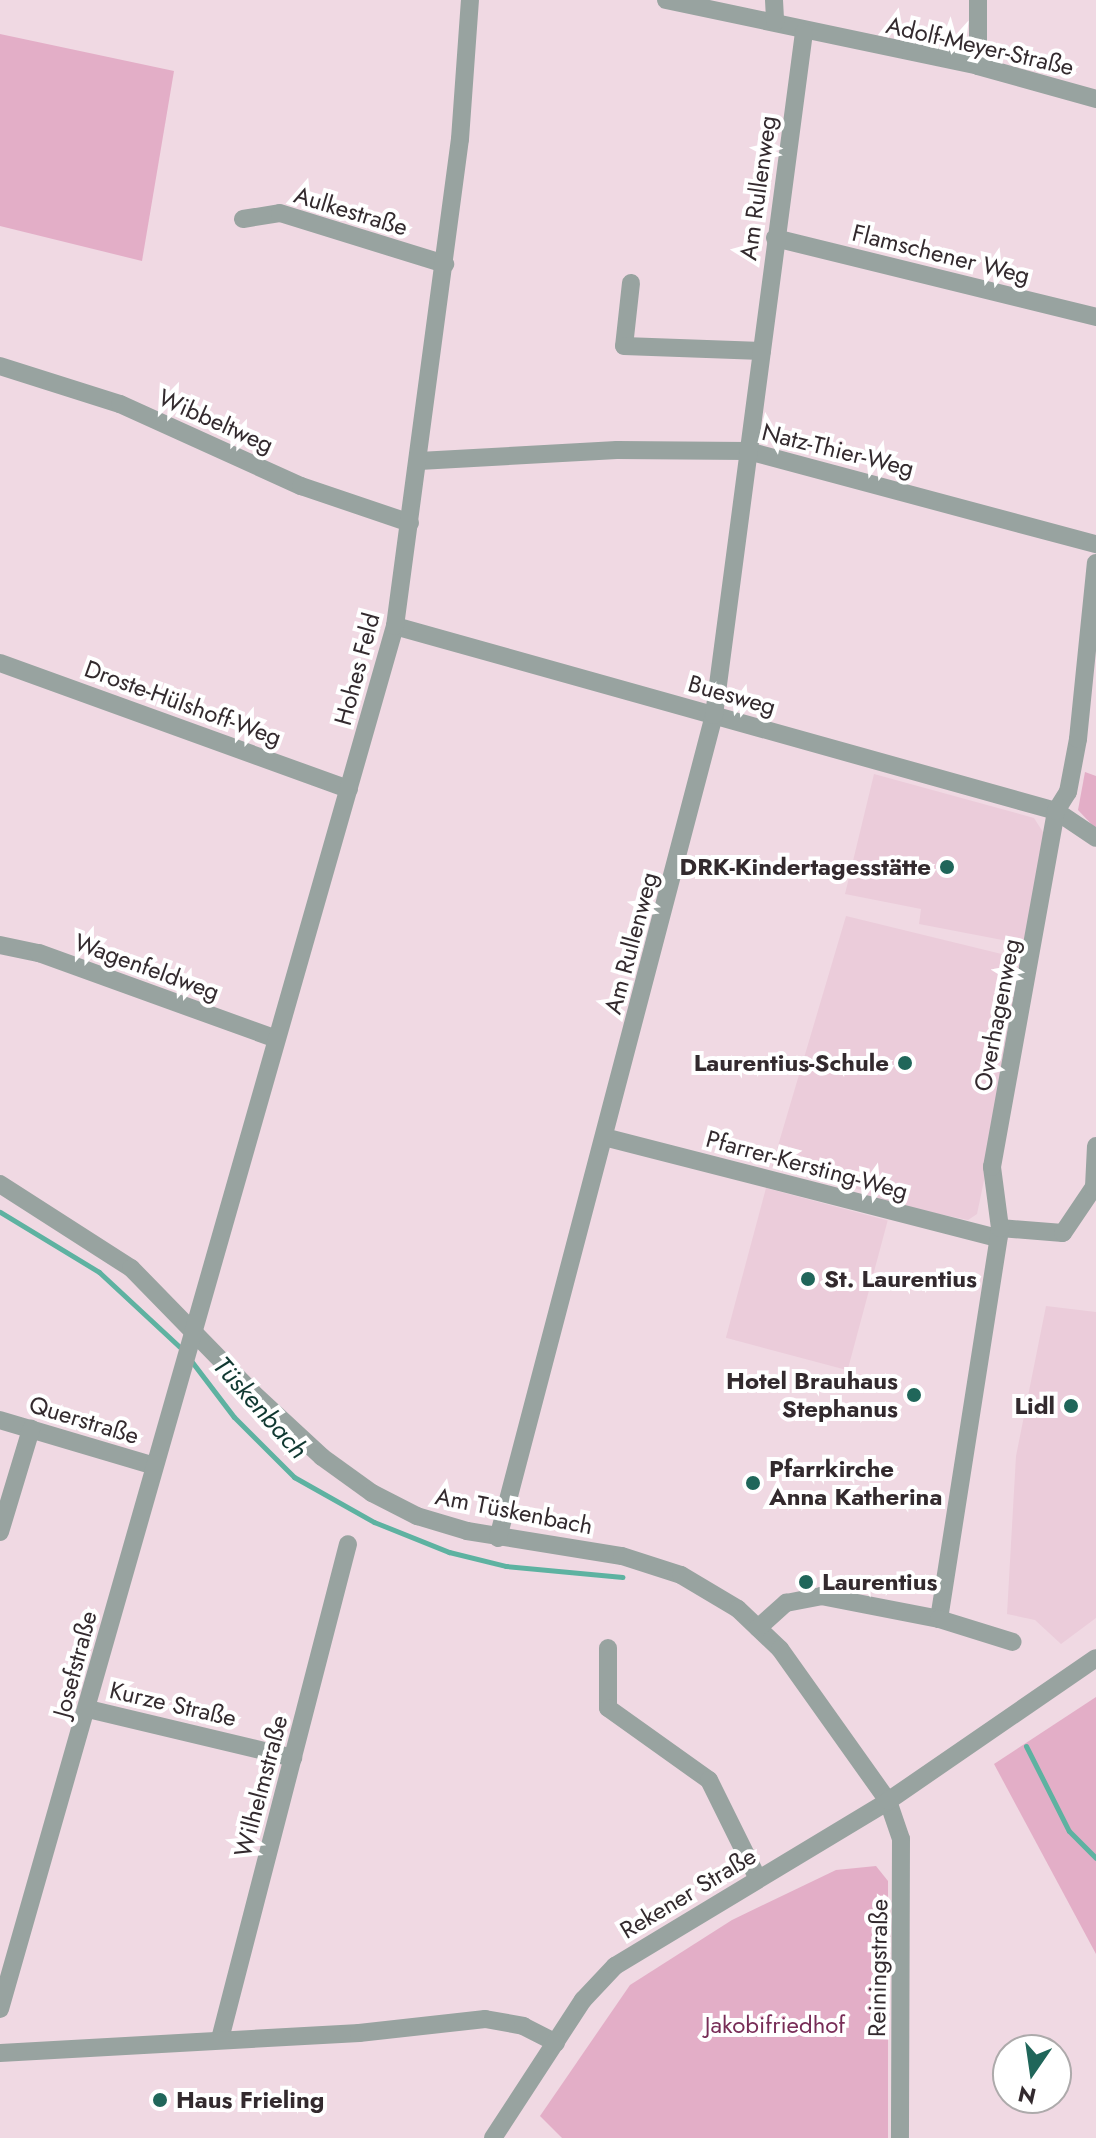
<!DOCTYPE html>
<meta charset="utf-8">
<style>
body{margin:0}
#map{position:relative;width:1096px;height:2138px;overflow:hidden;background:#f0d9e3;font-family:Jost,sans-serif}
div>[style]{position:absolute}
.built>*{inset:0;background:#ebccda;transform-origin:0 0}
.green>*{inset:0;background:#e3aec7}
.stream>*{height:5px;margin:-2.5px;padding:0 2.5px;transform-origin:2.5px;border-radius:2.5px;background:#5eb2a1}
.minor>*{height:18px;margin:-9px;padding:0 9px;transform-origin:9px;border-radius:9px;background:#98a3a0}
.dots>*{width:22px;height:22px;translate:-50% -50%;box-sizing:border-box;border:4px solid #fff;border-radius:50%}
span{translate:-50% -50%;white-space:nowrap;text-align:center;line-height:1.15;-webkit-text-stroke:8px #fff;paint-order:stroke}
.street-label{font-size:24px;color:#332a2e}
.poi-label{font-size:24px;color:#332a2e;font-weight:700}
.right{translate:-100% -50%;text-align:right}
.left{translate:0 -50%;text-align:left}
.park-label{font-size:24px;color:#782d57}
.water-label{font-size:26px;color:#103831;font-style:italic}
.north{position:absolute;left:992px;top:2034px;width:80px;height:80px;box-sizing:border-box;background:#fff;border:2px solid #adaaab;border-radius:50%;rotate:193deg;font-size:22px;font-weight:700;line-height:32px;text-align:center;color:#332a2e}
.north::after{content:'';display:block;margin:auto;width:28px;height:36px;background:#20665a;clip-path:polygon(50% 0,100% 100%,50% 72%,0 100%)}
</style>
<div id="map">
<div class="built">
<i style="clip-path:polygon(874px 774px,1034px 818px,1048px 840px,1028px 945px,919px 924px,921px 909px,845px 894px)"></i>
<i style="clip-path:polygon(846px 916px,1030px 961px,977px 1214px,968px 1220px,871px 1200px,865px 1191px,772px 1166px)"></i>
<i style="left:766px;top:1188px;width:126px;height:155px;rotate:15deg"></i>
<i style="clip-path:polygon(1046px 1306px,1096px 1312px,1096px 1618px,1061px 1644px,1035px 1620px,1007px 1614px,1016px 1456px)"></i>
</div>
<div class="green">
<i style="clip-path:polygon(0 34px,174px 71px,142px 261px,0 226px)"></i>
<i style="clip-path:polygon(1085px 772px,1096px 776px,1096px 829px,1078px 810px)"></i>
<i style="clip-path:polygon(1096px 1697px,1096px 1954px,994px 1764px)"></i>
<i style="clip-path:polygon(876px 1866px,888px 1881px,888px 2138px,562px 2138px,540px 2116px,630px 1985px,732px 1920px,836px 1870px)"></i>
</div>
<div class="stream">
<i style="left:0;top:1212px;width:116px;rotate:31.2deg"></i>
<i style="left:99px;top:1272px;width:115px;rotate:42.9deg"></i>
<i style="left:189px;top:1358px;width:74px;rotate:52.7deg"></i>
<i style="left:234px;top:1417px;width:85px;rotate:45deg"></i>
<i style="left:294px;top:1477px;width:92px;rotate:29.4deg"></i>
<i style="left:374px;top:1522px;width:81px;rotate:21.8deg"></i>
<i style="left:449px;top:1552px;width:59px;rotate:13.8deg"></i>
<i style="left:506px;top:1566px;width:117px;rotate:5.4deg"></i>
<i style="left:1026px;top:1746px;width:95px;rotate:63.2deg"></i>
<i style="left:1069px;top:1831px;width:38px;rotate:45deg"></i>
</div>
<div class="minor">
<i style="left:666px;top:0;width:319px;rotate:11.9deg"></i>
<i style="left:978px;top:66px;width:123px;rotate:15.6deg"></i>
<i style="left:774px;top:0;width:22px;rotate:87deg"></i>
<i style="left:978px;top:0;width:66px;rotate:90deg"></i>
<i style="left:243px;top:219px;width:37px;rotate:-9deg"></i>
<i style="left:280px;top:213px;width:173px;rotate:17.2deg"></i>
<i style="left:775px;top:238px;width:331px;rotate:13.8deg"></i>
<i style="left:631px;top:283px;width:63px;rotate:96.3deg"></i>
<i style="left:624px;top:346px;width:138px;rotate:2.1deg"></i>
<i style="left:0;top:366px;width:126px;rotate:17.6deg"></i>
<i style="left:120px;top:404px;width:199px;rotate:24.4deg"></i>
<i style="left:301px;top:486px;width:115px;rotate:18.7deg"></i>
<i style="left:419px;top:461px;width:198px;rotate:-3.2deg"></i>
<i style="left:617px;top:450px;width:131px;rotate:0.4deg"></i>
<i style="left:748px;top:451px;width:360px;rotate:15deg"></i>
<i style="left:395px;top:626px;width:686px;rotate:15.64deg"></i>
<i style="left:1056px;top:811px;width:48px;rotate:34deg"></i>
<i style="left:0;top:663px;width:371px;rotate:19.9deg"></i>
<i style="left:0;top:945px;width:40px;rotate:12deg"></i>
<i style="left:39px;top:953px;width:252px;rotate:19.9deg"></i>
<i style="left:604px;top:1137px;width:407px;rotate:14.4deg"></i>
<i style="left:0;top:1184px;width:156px;rotate:32.7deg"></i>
<i style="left:131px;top:1268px;width:175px;rotate:45.7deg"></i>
<i style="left:253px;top:1393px;width:94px;rotate:42.8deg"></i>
<i style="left:322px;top:1457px;width:62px;rotate:35.8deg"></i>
<i style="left:372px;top:1493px;width:51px;rotate:27.1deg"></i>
<i style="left:417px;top:1516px;width:52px;rotate:16.7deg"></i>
<i style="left:467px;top:1531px;width:157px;rotate:9.2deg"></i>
<i style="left:622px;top:1556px;width:62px;rotate:17.9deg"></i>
<i style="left:681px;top:1575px;width:66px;rotate:30.8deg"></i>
<i style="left:738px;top:1609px;width:58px;rotate:43.6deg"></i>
<i style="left:780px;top:1649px;width:186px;rotate:54.6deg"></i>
<i style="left:888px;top:1801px;width:40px;rotate:71.1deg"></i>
<i style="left:901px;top:1839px;width:299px;rotate:90.2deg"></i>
<i style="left:1000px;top:1228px;width:63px;rotate:4.5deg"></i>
<i style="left:1063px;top:1233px;width:55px;rotate:-56deg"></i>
<i style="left:1094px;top:1187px;width:41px;rotate:-87.2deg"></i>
<i style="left:0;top:1420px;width:161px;rotate:16.6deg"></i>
<i style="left:0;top:1532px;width:108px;rotate:-73.2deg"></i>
<i style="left:498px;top:1538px;width:851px;rotate:-75.29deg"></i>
<i style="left:714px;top:715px;width:689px;rotate:-82.49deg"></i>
<i style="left:939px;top:1619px;width:396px;rotate:-81.1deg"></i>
<i style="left:1000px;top:1228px;width:62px;rotate:-97.5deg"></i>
<i style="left:992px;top:1167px;width:362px;rotate:-79.8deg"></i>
<i style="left:1056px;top:811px;width:22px;rotate:-58deg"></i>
<i style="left:1068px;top:792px;width:54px;rotate:-79.3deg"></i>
<i style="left:1078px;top:739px;width:177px;rotate:-84.2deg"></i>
<i style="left:758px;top:1628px;width:38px;rotate:-42deg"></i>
<i style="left:786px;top:1603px;width:36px;rotate:-11deg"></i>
<i style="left:821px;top:1596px;width:120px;rotate:11deg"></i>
<i style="left:939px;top:1619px;width:77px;rotate:17.3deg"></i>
<i style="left:608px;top:1648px;width:60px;rotate:90deg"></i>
<i style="left:608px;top:1708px;width:124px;rotate:35.5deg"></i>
<i style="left:709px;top:1780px;width:108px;rotate:63.7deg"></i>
<i style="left:88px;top:1709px;width:211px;rotate:13.4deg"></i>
<i style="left:0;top:2009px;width:1438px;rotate:-74.06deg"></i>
<i style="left:395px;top:626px;width:491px;rotate:-82.4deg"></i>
<i style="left:460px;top:139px;width:139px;rotate:-85.9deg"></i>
<i style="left:220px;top:2039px;width:511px;rotate:-75.5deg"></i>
<i style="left:0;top:2053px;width:360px;rotate:-3.2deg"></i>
<i style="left:359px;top:2033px;width:127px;rotate:-6.3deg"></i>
<i style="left:485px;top:2019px;width:39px;rotate:10deg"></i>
<i style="left:523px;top:2026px;width:37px;rotate:27deg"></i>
<i style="left:493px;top:2138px;width:165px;rotate:-56.9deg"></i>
<i style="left:583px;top:2000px;width:47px;rotate:-46.7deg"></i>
<i style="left:615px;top:1966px;width:319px;rotate:-31.1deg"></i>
<i style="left:888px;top:1801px;width:252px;rotate:-34.5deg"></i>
</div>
<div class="dots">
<i style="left:947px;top:867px;background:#20665a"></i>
<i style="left:905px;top:1063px;background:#20665a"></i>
<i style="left:808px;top:1279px;background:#20665a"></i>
<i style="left:914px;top:1395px;background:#20665a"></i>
<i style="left:1071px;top:1406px;background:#20665a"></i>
<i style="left:753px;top:1483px;background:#20665a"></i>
<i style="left:806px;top:1582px;background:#20665a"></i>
<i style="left:160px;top:2100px;background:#20665a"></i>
</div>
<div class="street-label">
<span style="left:980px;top:46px;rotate:13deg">Adolf-Meyer-Straße</span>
<span style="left:758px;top:188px;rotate:-82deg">Am Rullenweg</span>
<span style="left:351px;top:211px;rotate:17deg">Aulkestraße</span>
<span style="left:941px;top:254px;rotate:14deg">Flamschener Weg</span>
<span style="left:216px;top:421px;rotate:24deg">Wibbeltweg</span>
<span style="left:838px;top:450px;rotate:14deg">Natz-Thier-Weg</span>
<span style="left:357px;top:669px;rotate:-75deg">Hohes Feld</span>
<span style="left:732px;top:695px;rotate:16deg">Buesweg</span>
<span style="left:183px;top:703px;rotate:20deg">Droste-Hülshoff-Weg</span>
<span style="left:631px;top:943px;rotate:-75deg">Am Rullenweg</span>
<span style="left:147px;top:967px;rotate:20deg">Wagenfeldweg</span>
<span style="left:997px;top:1015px;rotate:-79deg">Overhagenweg</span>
<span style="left:807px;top:1165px;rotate:15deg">Pfarrer-Kersting-Weg</span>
<span style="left:84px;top:1420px;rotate:17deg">Querstraße</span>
<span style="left:514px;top:1511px;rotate:11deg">Am Tüskenbach</span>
<span style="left:75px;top:1664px;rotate:-75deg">Josefstraße</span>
<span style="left:173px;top:1704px;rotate:13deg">Kurze Straße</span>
<span style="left:261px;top:1786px;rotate:-75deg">Wilhelmstraße</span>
<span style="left:688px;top:1893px;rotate:-31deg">Rekener Straße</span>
<span style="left:878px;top:1968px;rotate:-89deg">Reiningstraße</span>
</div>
<div class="poi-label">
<span class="right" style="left:931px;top:867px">DRK-Kindertagesstätte</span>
<span class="right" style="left:889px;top:1063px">Laurentius-Schule</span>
<span class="left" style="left:824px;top:1279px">St. Laurentius</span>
<span class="right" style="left:898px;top:1395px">Hotel Brauhaus<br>Stephanus</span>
<span class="right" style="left:1055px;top:1406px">Lidl</span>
<span class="left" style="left:769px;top:1483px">Pfarrkirche<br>Anna Katherina</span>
<span class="left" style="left:822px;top:1582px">Laurentius</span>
<span class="left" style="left:176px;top:2100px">Haus Frieling</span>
</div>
<div class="park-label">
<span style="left:775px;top:2025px">Jakobifriedhof</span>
</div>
<div class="water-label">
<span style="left:260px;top:1408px;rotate:48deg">Tüskenbach</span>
</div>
<div class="north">N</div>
</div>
